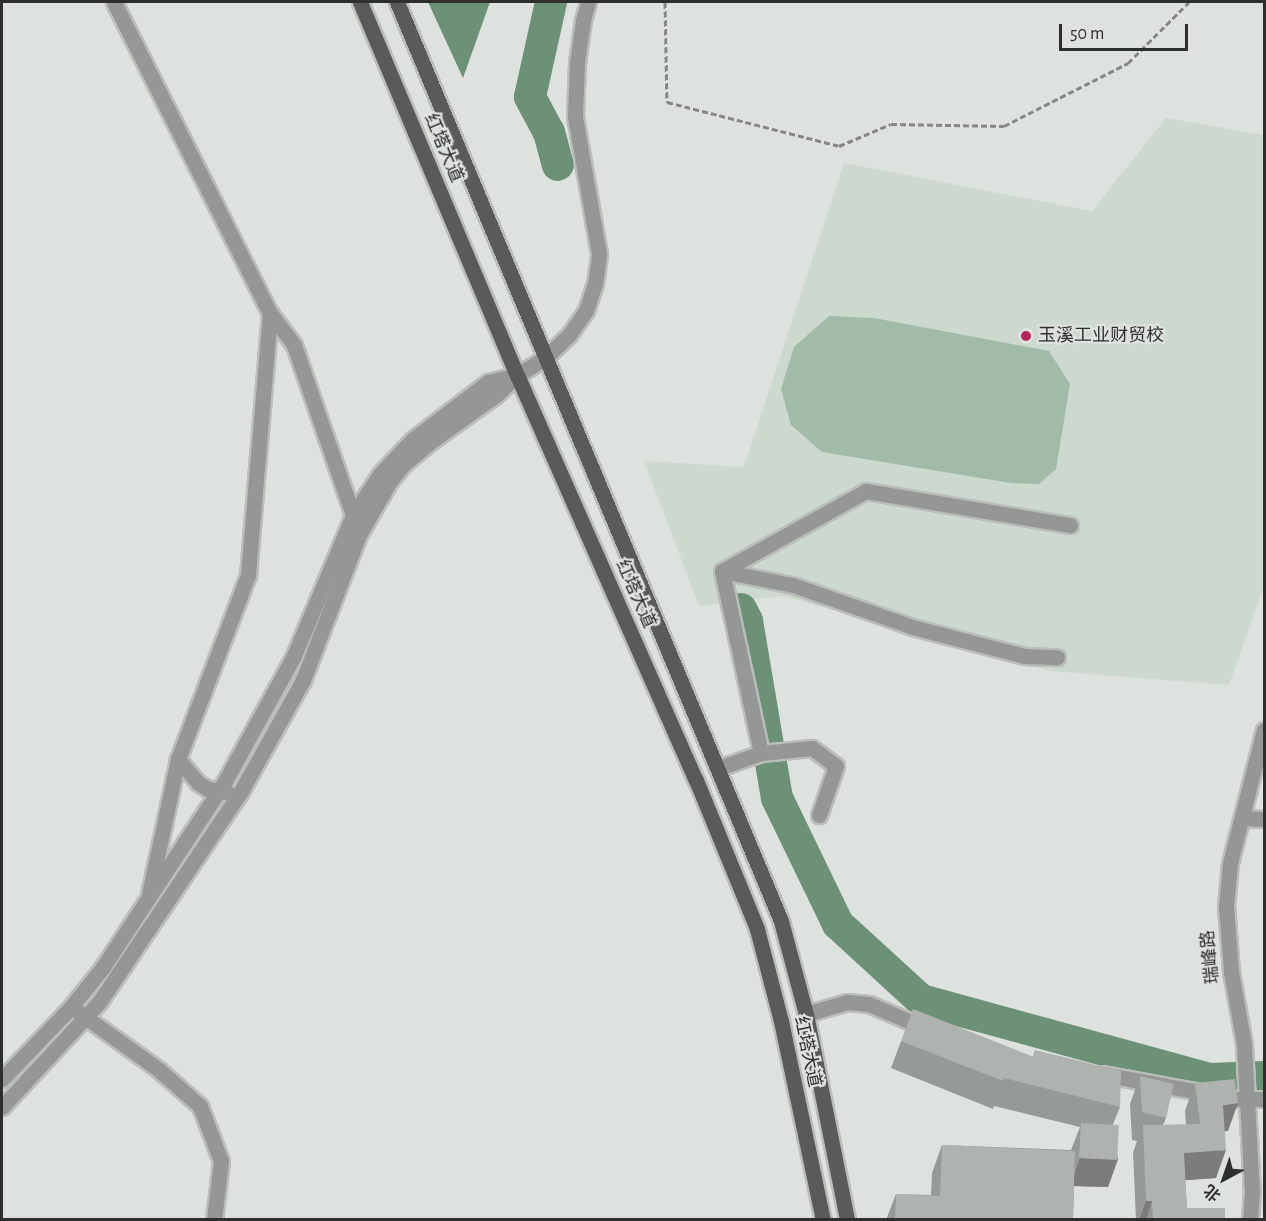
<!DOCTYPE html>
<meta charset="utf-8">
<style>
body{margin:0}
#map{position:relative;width:1266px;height:1221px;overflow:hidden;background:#dde2de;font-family:"Alegreya Sans","Noto Sans SC",sans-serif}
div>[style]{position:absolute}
.built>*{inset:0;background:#cdd8cf}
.green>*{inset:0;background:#a2baa8}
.water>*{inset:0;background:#6d9177}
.river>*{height:32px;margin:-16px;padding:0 16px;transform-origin:16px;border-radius:16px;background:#6d9177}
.path>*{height:3px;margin-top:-1.5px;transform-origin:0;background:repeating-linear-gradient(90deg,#848784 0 6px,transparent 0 9px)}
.roads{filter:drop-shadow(2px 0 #babebb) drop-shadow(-2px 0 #babebb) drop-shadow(0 2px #babebb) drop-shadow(0 -2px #babebb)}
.minor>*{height:15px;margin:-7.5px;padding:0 7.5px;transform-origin:7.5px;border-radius:7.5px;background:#959796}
.major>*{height:15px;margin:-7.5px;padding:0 7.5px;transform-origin:7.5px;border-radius:7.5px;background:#585b59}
.wall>*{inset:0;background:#969a96}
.shaded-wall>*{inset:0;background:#7a7d7a}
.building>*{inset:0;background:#afb3af;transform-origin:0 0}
.dots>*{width:16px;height:16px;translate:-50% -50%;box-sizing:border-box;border:3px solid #dde2de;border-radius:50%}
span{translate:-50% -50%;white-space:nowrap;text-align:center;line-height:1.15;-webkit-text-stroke:4.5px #dde2de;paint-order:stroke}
.street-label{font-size:18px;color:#2d2e2d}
.poi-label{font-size:18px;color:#2d2e2d}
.left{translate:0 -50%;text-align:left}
.frame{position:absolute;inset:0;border:3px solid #2d2e2d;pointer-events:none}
.north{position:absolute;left:1194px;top:1149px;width:60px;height:60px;-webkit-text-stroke:4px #dde2de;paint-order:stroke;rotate:220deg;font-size:16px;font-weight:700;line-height:24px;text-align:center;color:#2d2e2d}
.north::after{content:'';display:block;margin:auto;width:21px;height:27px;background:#2d2e2d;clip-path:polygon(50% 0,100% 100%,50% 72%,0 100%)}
.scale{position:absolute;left:1059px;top:24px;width:129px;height:27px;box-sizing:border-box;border:3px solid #2d2e2d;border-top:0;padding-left:8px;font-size:18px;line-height:21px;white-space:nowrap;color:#2d2e2d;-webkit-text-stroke:4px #dde2de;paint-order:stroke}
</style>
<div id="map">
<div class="built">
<i style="clip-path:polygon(1166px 118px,1264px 135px,1264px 586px,1229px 685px,1050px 671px,783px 596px,699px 606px,644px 461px,744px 467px,844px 163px,1092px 211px)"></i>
</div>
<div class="green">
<i style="clip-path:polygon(829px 316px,874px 318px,1049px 351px,1070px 384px,1056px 469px,1039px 484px,1011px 483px,822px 452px,791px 425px,781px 389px,794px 347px)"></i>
</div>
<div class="water">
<i style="clip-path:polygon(428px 2px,490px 2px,463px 78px)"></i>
</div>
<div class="river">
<i style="left:551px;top:2px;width:97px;rotate:102.5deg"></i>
<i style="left:530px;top:97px;width:40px;rotate:62deg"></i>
<i style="left:549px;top:132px;width:34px;rotate:75deg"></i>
<i style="left:741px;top:609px;width:13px;rotate:63deg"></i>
<i style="left:747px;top:621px;width:180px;rotate:80.4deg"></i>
<i style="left:777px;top:798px;width:140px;rotate:64.2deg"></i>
<i style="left:838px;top:924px;width:113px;rotate:42.5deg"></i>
<i style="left:921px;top:1000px;width:299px;rotate:15.3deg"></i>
<i style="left:1209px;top:1079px;width:55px;rotate:-2.1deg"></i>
</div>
<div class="path">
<i style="left:665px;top:2px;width:100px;rotate:88.9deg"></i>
<i style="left:667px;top:102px;width:178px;rotate:14.3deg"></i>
<i style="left:839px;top:146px;width:56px;rotate:-22.9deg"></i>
<i style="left:891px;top:124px;width:113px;rotate:1deg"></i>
<i style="left:1004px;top:126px;width:139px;rotate:-26.9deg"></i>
<i style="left:1128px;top:63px;width:86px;rotate:-45deg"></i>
</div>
<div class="roads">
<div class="minor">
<i style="left:114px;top:2px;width:348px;rotate:63.4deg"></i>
<i style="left:270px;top:313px;width:263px;rotate:94.8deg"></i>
<i style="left:248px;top:575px;width:197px;rotate:110.8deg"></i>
<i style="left:178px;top:759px;width:138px;rotate:102.1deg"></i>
<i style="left:270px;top:313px;width:40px;rotate:53deg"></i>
<i style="left:294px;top:345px;width:180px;rotate:70.9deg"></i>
<i style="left:353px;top:515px;width:6px;rotate:45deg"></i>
<i style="left:722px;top:571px;width:165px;rotate:-29.1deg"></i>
<i style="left:866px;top:491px;width:207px;rotate:9.5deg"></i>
<i style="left:761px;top:753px;width:186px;rotate:-102.1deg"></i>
<i style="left:722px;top:571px;width:72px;rotate:11.2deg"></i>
<i style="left:793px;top:585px;width:130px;rotate:19.3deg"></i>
<i style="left:916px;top:628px;width:112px;rotate:14.5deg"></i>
<i style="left:1024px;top:656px;width:33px;rotate:2deg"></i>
<i style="left:178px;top:759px;width:31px;rotate:50deg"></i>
<i style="left:198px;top:783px;width:12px;rotate:31deg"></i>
<i style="left:208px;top:789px;width:19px;rotate:9deg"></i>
<i style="left:719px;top:768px;width:45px;rotate:-19.7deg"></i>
<i style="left:761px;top:753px;width:51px;rotate:-5.6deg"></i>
<i style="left:812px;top:748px;width:30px;rotate:37deg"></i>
<i style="left:836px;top:766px;width:52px;rotate:109.1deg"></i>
<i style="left:1242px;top:818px;width:22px;rotate:3deg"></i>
<i style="left:77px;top:1011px;width:101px;rotate:35.7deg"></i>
<i style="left:159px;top:1070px;width:55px;rotate:41.3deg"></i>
<i style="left:200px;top:1106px;width:59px;rotate:69.1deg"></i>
<i style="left:221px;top:1161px;width:59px;rotate:96.8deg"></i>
<i style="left:806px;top:1014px;width:43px;rotate:-16.3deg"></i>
<i style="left:847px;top:1002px;width:22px;rotate:5deg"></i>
<i style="left:869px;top:1004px;width:61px;rotate:23.2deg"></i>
<i style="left:1102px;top:1074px;width:111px;rotate:10.4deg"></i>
<i style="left:2px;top:1079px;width:100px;rotate:-46.2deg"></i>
<i style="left:71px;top:1007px;width:51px;rotate:-51.3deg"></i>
<i style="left:103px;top:967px;width:222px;rotate:-56.7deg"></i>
<i style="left:225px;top:781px;width:141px;rotate:-61.1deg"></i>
<i style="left:293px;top:658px;width:155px;rotate:-67.2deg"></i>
<i style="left:353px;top:515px;width:49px;rotate:-56.6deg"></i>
<i style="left:380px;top:474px;width:47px;rotate:-46.7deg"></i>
<i style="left:412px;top:440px;width:96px;rotate:-37.3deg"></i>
<i style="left:488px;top:382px;width:30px;rotate:-14deg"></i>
<i style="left:1238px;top:1099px;width:26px"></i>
<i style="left:2px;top:1107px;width:144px;rotate:-47.2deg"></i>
<i style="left:100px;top:1001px;width:253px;rotate:-56.1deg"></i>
<i style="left:241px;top:791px;width:127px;rotate:-60.8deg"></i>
<i style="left:303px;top:680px;width:155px;rotate:-68.9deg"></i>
<i style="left:359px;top:535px;width:62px;rotate:-60.1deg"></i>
<i style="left:390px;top:481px;width:22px;rotate:-51deg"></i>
<i style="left:404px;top:464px;width:33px;rotate:-40deg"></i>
<i style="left:429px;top:443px;width:82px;rotate:-35.6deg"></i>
<i style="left:496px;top:395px;width:29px;rotate:-44deg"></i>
<i style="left:517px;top:375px;width:33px;rotate:-31deg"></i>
<i style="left:545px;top:358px;width:33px;rotate:-44deg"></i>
<i style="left:569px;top:335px;width:29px;rotate:-55deg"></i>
<i style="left:586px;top:311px;width:28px;rotate:-72deg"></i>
<i style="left:595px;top:284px;width:30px;rotate:-82deg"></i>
<i style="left:599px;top:254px;width:140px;rotate:-99.9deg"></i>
<i style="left:575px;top:116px;width:53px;rotate:-87.8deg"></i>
<i style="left:577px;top:63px;width:43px;rotate:-82.1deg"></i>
<i style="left:583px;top:20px;width:19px;rotate:-74deg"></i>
<i style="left:1250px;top:1220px;width:27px;rotate:-86deg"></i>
<i style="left:1252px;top:1193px;width:149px;rotate:-93.1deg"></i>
<i style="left:1244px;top:1044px;width:73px;rotate:-100.2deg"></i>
<i style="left:1231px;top:972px;width:66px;rotate:-94.3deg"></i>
<i style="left:1226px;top:906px;width:43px;rotate:-84.7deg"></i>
<i style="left:1230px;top:863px;width:137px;rotate:-75.7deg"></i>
</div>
<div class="major">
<i style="left:360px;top:2px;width:405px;rotate:67.2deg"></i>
<i style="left:517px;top:375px;width:443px;rotate:66.2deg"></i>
<i style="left:696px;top:780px;width:161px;rotate:67.7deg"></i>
<i style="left:757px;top:929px;width:95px;rotate:75.4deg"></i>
<i style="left:781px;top:1021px;width:203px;rotate:78.1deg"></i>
<i style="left:397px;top:2px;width:996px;rotate:67.32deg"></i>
<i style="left:781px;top:921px;width:96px;rotate:75deg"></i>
<i style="left:806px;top:1014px;width:210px;rotate:78.7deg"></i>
</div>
</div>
<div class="wall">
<i style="clip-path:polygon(901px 1041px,1033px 1057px,1035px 1050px,1120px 1107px,1113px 1124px,1118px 1159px,1108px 1187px,1074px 1186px,1073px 1220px,886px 1220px,896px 1194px,931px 1195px,932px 1173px,942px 1145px,1071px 1150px,1080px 1127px,994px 1106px,993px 1109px,891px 1068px)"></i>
<i style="clip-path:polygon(1140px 1076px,1166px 1118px,1163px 1125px,1186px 1125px,1185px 1111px,1195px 1083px,1228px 1131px,1225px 1131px,1216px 1178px,1185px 1180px,1187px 1208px,1225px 1220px,1136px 1220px,1133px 1153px,1137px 1141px,1132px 1140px,1130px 1104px)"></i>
</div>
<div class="shaded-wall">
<i style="clip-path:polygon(1238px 1103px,1228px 1131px,1213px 1132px,1223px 1105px)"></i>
<i style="clip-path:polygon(1226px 1150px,1216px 1178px,1174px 1181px,1184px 1153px)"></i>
<i style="clip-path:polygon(1080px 1158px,1118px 1159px,1108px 1187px,1070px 1186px)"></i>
<i style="clip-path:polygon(1146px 1201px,1152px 1201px,1146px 1220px,1139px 1220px)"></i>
</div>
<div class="building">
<i style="clip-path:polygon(913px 1009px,1034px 1057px,1035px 1050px,1121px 1071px,1120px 1107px,1004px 1078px,1003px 1081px,901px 1041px)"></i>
<i style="clip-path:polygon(1140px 1076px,1174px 1084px,1166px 1118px,1142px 1112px)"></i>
<i style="clip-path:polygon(1235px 1079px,1238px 1103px,1223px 1105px,1226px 1150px,1184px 1153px,1187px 1208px,1225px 1208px,1225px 1220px,1153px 1220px,1152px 1201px,1146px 1201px,1143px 1125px,1200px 1124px,1195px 1083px)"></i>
<i style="left:1081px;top:1123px;width:38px;height:35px;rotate:3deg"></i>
<i style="clip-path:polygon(942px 1145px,1075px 1151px,1073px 1220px,895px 1220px,896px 1194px,940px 1196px)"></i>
</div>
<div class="dots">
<i style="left:1026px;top:336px;background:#b3255c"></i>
</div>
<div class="street-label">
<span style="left:443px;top:148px;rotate:67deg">红塔大道</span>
<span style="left:635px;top:594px;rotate:66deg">红塔大道</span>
<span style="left:1211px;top:957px;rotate:-96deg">瑞峰路</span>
<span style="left:807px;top:1052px;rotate:78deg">红塔大道</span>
</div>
<div class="poi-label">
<span class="left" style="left:1038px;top:336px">玉溪工业财贸校</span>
</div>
<div class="frame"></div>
<div class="north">北</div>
<div class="scale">50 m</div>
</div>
